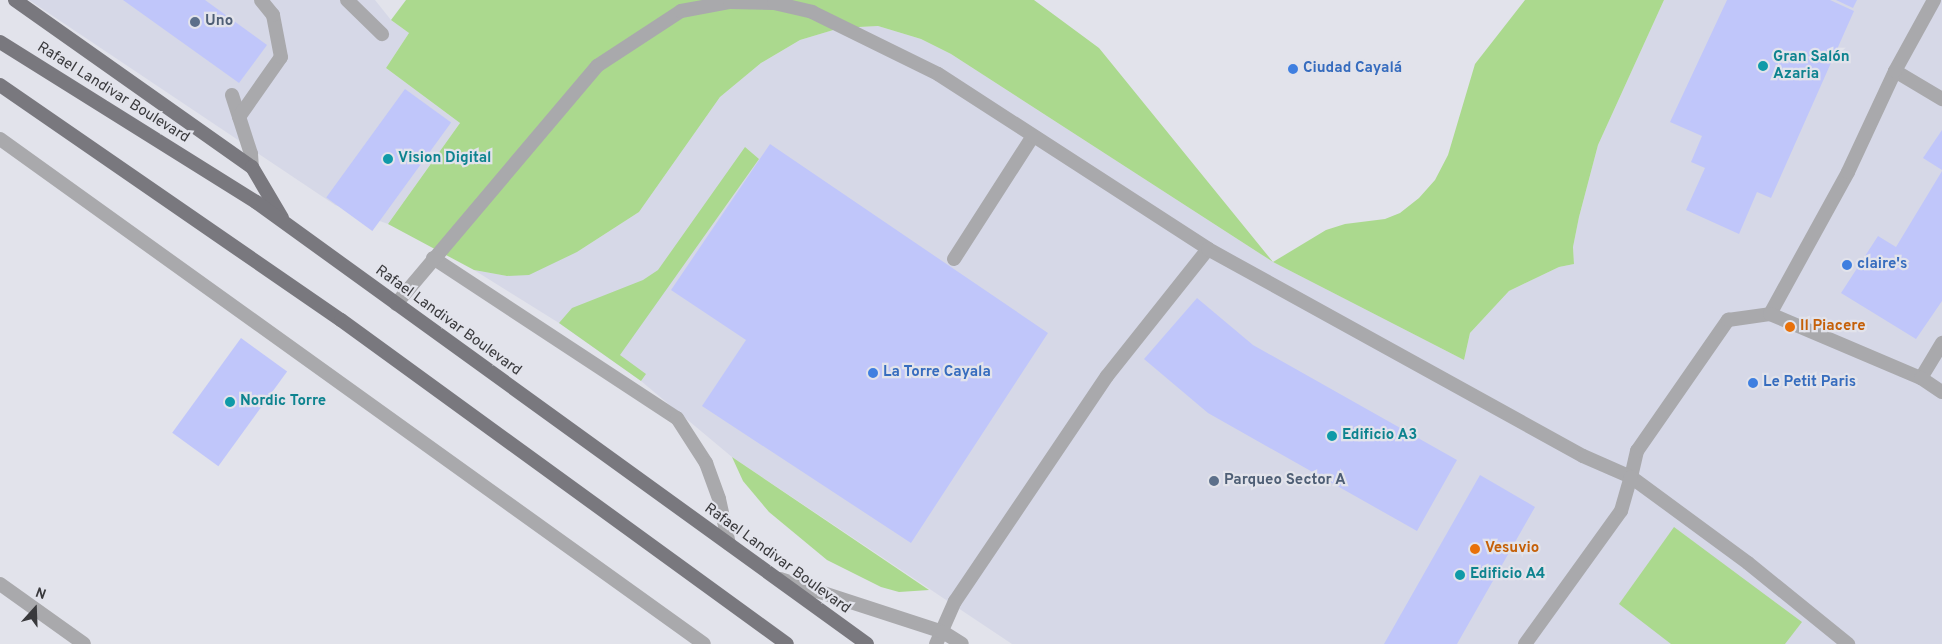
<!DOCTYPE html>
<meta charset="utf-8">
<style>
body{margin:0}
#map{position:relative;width:1942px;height:644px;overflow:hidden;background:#e2e3eb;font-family:Overpass,sans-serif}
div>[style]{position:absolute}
.built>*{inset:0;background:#d6d8e7}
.green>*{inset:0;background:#abd98e}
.building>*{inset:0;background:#c0c6fa;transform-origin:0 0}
.service>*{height:14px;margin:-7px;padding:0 7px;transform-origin:7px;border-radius:7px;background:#a9a9ac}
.pedestrian>*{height:14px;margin:-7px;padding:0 7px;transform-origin:7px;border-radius:7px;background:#a9a9ac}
.minor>*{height:14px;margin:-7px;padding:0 7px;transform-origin:7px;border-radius:7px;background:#a9a9ac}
.primary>*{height:14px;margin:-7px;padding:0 7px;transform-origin:7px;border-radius:7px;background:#79787e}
.dots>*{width:14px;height:14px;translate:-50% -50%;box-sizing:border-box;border:2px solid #e2e3eb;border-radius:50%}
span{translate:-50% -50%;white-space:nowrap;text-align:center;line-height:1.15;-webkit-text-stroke:4.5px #e2e3eb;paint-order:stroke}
.service-label{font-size:15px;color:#4e5e75;font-weight:700}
.left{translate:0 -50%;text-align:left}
.culture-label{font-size:15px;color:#0d838f;font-weight:700}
.shop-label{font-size:15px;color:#366cbe;font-weight:700}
.street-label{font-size:15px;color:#39393c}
.food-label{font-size:15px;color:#c56008;font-weight:700}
.north{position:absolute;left:10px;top:584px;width:50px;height:50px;-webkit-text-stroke:4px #e2e3eb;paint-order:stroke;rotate:20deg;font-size:14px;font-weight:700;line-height:20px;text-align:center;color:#39393c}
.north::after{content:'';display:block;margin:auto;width:18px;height:22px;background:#39393c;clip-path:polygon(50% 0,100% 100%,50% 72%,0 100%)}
</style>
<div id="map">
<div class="built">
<i style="clip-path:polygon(29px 0,375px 0,391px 20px,409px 33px,386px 68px,460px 123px,388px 224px,335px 205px)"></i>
<i style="clip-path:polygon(1664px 0,1942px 0,1942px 644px,1012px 644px,732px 457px,641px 381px,559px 323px,474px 270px,507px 276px,577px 252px,639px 212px,720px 97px,761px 63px,800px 40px,840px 28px,878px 26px,921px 39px,951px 54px,1273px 262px,1464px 360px,1470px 333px,1509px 291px,1559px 267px,1574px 264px,1573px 247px,1579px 217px,1598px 145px)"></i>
</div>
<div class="green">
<i style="clip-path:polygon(406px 0,1034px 0,1099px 48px,1273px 262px,1326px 230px,1345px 224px,1385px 219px,1400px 213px,1419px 198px,1435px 180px,1448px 155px,1475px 64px,1525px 0,1664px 0,1598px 145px,1579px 217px,1573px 247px,1574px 264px,1559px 267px,1509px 291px,1470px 333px,1464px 360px,1273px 262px,951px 54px,921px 39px,878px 26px,840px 28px,800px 40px,761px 63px,720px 97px,639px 212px,577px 252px,529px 275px,507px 276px,474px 270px,388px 224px,460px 123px,386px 68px,409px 33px,391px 20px)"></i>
<i style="clip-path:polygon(745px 147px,759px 159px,620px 355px,646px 374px,641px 381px,559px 323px,572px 308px,643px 280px,658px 270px)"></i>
<i style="clip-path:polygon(732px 457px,929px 590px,899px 592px,881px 587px,827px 560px,769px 512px,743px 481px)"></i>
<i style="clip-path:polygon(1674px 527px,1802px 622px,1785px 644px,1671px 644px,1619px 604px)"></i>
</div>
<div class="building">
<i style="clip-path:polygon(123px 0,205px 0,267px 45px,239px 83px)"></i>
<i style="clip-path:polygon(1727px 0,1830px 0,1854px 11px,1771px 198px,1757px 192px,1739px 234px,1686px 210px,1705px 168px,1691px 162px,1702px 136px,1670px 122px)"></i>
<i style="clip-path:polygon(1836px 0,1857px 0,1853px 8px)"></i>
<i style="left:405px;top:89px;width:57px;height:134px;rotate:36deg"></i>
<i style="clip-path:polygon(1942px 130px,1942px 170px,1923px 158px)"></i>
<i style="clip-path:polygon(770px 144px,1048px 333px,911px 543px,702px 406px,746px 340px,671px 290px)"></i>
<i style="clip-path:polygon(1942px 171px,1942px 301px,1916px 339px,1841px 293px,1878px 236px,1896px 247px)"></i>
<i style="clip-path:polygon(1197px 298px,1253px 345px,1457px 460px,1417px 531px,1208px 413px,1144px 359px)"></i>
<i style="left:241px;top:338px;width:57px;height:117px;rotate:36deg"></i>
<i style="clip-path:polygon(1480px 475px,1535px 507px,1457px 644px,1384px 644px)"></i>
</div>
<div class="service">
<i style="left:347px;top:0;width:49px;rotate:44.2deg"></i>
<i style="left:232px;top:95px;width:62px;rotate:72.1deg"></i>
<i style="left:251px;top:154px;width:13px;rotate:86deg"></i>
<i style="left:239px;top:117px;width:73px;rotate:-55deg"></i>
<i style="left:281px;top:57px;width:43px;rotate:-100.8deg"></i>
<i style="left:273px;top:15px;width:19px;rotate:-129deg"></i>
<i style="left:433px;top:258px;width:292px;rotate:33.3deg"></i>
<i style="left:677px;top:418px;width:54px;rotate:57.2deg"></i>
<i style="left:706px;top:463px;width:38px;rotate:70deg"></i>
<i style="left:719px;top:499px;width:46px;rotate:77.5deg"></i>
<i style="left:954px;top:259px;width:146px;rotate:-57.3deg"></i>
<i style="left:396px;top:304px;width:312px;rotate:-49.8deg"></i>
<i style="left:597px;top:66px;width:100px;rotate:-33.2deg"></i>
<i style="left:681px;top:11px;width:50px;rotate:-10.4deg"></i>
<i style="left:730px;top:2px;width:44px;rotate:1.3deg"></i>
<i style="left:774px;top:3px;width:39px;rotate:13deg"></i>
<i style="left:812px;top:12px;width:140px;rotate:26.2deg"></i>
<i style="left:938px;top:74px;width:322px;rotate:32.9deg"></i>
<i style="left:1208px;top:249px;width:162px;rotate:128.5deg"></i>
<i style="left:1107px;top:376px;width:272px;rotate:124deg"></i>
<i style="left:955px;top:601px;width:47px;rotate:113.8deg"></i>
<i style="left:780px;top:579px;width:171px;rotate:18deg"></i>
<i style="left:943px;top:632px;width:22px;rotate:32deg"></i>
</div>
<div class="pedestrian">
<i style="left:1895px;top:71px;width:55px;rotate:30.8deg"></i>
<i style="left:1921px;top:378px;width:41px;rotate:-59deg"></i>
<i style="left:1631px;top:477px;width:27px;rotate:-77deg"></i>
<i style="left:1637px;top:451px;width:160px;rotate:-55.2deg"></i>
<i style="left:1728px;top:320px;width:42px;rotate:-8.1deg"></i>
<i style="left:1770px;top:314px;width:162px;rotate:-61.2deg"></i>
<i style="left:1848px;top:172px;width:111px;rotate:-65deg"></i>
<i style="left:1895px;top:71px;width:81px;rotate:-61.2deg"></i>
</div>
<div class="minor">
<i style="left:0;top:139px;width:866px;rotate:35.65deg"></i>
<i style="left:1208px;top:249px;width:428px;rotate:28.9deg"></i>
<i style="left:1583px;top:456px;width:52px;rotate:23.6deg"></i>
<i style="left:1631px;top:477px;width:145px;rotate:36.3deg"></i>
<i style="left:1748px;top:563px;width:129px;rotate:39deg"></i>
<i style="left:1770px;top:314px;width:164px;rotate:23deg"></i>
<i style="left:1921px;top:378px;width:25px;rotate:34deg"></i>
<i style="left:0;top:584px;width:103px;rotate:35.5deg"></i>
<i style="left:1525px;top:644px;width:164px;rotate:-54.2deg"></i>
<i style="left:1621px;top:511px;width:35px;rotate:-74deg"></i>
</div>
<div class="primary">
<i style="left:15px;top:0;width:290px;rotate:35.2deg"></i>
<i style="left:252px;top:167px;width:59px;rotate:59.5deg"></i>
<i style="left:0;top:42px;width:302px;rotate:32deg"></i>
<i style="left:256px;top:202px;width:754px;rotate:35.88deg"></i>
<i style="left:0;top:85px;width:414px;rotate:34.6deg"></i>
<i style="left:341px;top:320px;width:551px;rotate:36deg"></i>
</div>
<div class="dots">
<i style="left:195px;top:22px;background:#5c6f8a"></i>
<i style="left:1763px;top:66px;background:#0f9aa8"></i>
<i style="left:1293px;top:69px;background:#3f7fe0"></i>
<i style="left:388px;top:159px;background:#0f9aa8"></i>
<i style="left:1847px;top:265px;background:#3f7fe0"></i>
<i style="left:1790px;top:327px;background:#e8710a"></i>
<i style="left:873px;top:373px;background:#3f7fe0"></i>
<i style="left:1753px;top:383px;background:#3f7fe0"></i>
<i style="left:230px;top:402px;background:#0f9aa8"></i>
<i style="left:1332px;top:436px;background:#0f9aa8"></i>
<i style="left:1214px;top:481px;background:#5c6f8a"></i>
<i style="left:1475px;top:549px;background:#e8710a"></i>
<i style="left:1460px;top:575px;background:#0f9aa8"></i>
</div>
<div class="service-label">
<span class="left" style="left:205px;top:22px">Uno</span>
<span class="left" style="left:1224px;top:481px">Parqueo Sector A</span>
</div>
<div class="culture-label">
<span class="left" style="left:1773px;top:66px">Gran Salón<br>Azaria</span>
<span class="left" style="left:398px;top:159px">Vision Digital</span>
<span class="left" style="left:240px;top:402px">Nordic Torre</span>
<span class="left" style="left:1342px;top:436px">Edificio A3</span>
<span class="left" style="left:1470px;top:575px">Edificio A4</span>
</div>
<div class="shop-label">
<span class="left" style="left:1303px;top:69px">Ciudad Cayalá</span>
<span class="left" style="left:1857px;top:265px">claire's</span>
<span class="left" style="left:883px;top:373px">La Torre Cayala</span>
<span class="left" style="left:1763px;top:383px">Le Petit Paris</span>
</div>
<div class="street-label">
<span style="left:113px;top:93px;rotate:32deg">Rafael Landivar Boulevard</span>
<span style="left:448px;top:321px;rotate:36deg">Rafael Landivar Boulevard</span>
<span style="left:777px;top:559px;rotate:36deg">Rafael Landivar Boulevard</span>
</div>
<div class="food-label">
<span class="left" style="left:1800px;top:327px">Il Piacere</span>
<span class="left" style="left:1485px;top:549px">Vesuvio</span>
</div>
<div class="north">N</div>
</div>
